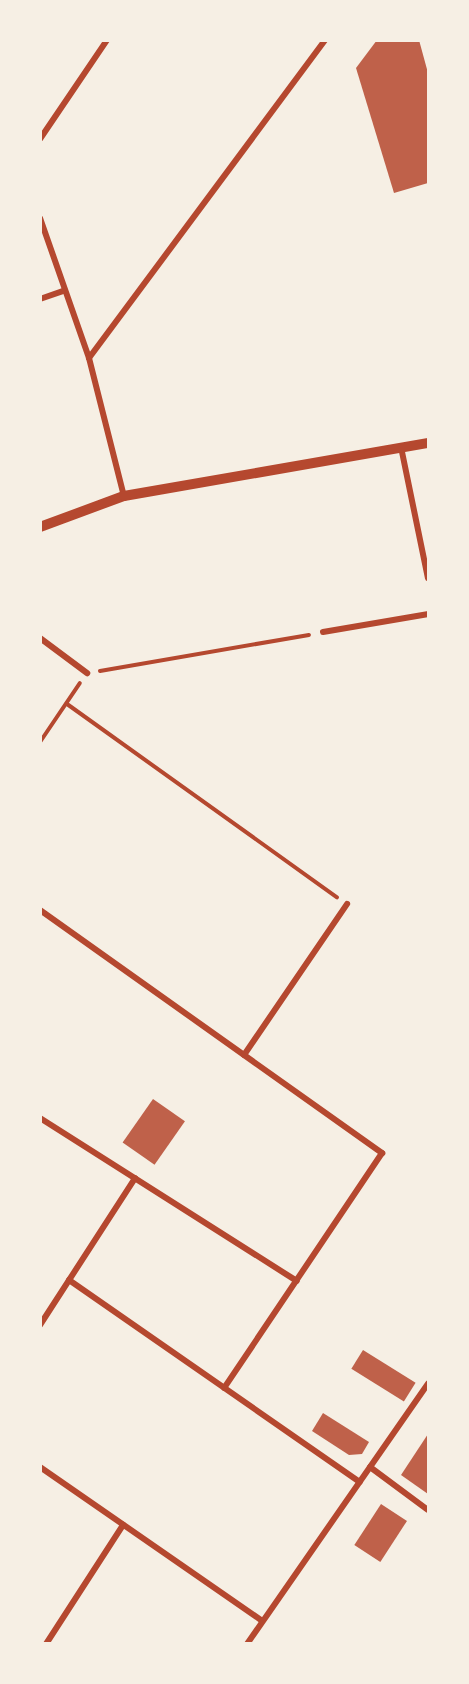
<!DOCTYPE html>
<style>
body{margin:0}
#map{position:relative;width:469px;height:1684px;overflow:hidden;background:#f6efe4;font-family:"Asap Condensed",sans-serif}
div>[style]{position:absolute}
.building>*{inset:0;background:#bf614a;transform-origin:0 0}
.path>*{height:4px;margin:-2px;padding:0 2px;transform-origin:2px;border-radius:2px;background:#b5482f}
.minor>*{height:6px;margin:-3px;padding:0 3px;transform-origin:3px;border-radius:3px;background:#b5482f}
.tertiary>*{height:10px;margin:-5px;padding:0 5px;transform-origin:5px;border-radius:5px;background:#b5482f}
span{translate:-50% -50%;white-space:nowrap;text-align:center;line-height:1.15;-webkit-text-stroke:4.5px #f6efe4;paint-order:stroke}
.frame{position:absolute;inset:0;border:42px solid #f6efe4;pointer-events:none}
</style>
<div id="map">
<div class="building">
<i style="clip-path:polygon(377px 40px,419px 40px,428px 73px,428px 183px,394px 193px,356px 68px)"></i>
<i style="left:153px;top:1099px;width:39px;height:53px;rotate:35deg"></i>
<i style="left:363px;top:1350px;width:62px;height:22px;rotate:32deg"></i>
<i style="clip-path:polygon(323px 1413px,369px 1442px,362px 1454px,349px 1455px,312px 1431px)"></i>
<i style="clip-path:polygon(428px 1434px,428px 1494px,401px 1475px)"></i>
<i style="left:381px;top:1504px;width:31px;height:49px;rotate:33deg"></i>
</div>
<div class="path">
<i style="left:100px;top:671px;width:212px;rotate:-9.8deg"></i>
<i style="left:67px;top:704px;width:332px;rotate:35.6deg"></i>
<i style="left:40px;top:742px;width:71px;rotate:-55.9deg"></i>
</div>
<div class="minor">
<i style="left:40px;top:139px;width:120px;rotate:-55.9deg"></i>
<i style="left:40px;top:218px;width:148px;rotate:70.7deg"></i>
<i style="left:89px;top:358px;width:142px;rotate:75.8deg"></i>
<i style="left:40px;top:299px;width:24px;rotate:-19deg"></i>
<i style="left:89px;top:358px;width:396px;rotate:-53.4deg"></i>
<i style="left:401px;top:447px;width:134px;rotate:78.4deg"></i>
<i style="left:323px;top:632px;width:107px;rotate:-9.7deg"></i>
<i style="left:40px;top:638px;width:59px;rotate:36.7deg"></i>
<i style="left:40px;top:910px;width:420px;rotate:35.4deg"></i>
<i style="left:382px;top:1153px;width:283px;rotate:123.9deg"></i>
<i style="left:244px;top:1055px;width:183px;rotate:-55.7deg"></i>
<i style="left:40px;top:1118px;width:304px;rotate:32.4deg"></i>
<i style="left:69px;top:1280px;width:354px;rotate:34.8deg"></i>
<i style="left:40px;top:1325px;width:175px;rotate:-57.1deg"></i>
<i style="left:40px;top:1467px;width:270px;rotate:34.7deg"></i>
<i style="left:370px;top:1467px;width:72px;rotate:36.6deg"></i>
<i style="left:46px;top:1644px;width:142px;rotate:-57.1deg"></i>
<i style="left:247px;top:1644px;width:317px;rotate:-55.2deg"></i>
</div>
<div class="tertiary">
<i style="left:40px;top:527px;width:90px;rotate:-20.3deg"></i>
<i style="left:124px;top:496px;width:309px;rotate:-9.9deg"></i>
</div>
<div class="frame"></div>
</div>
